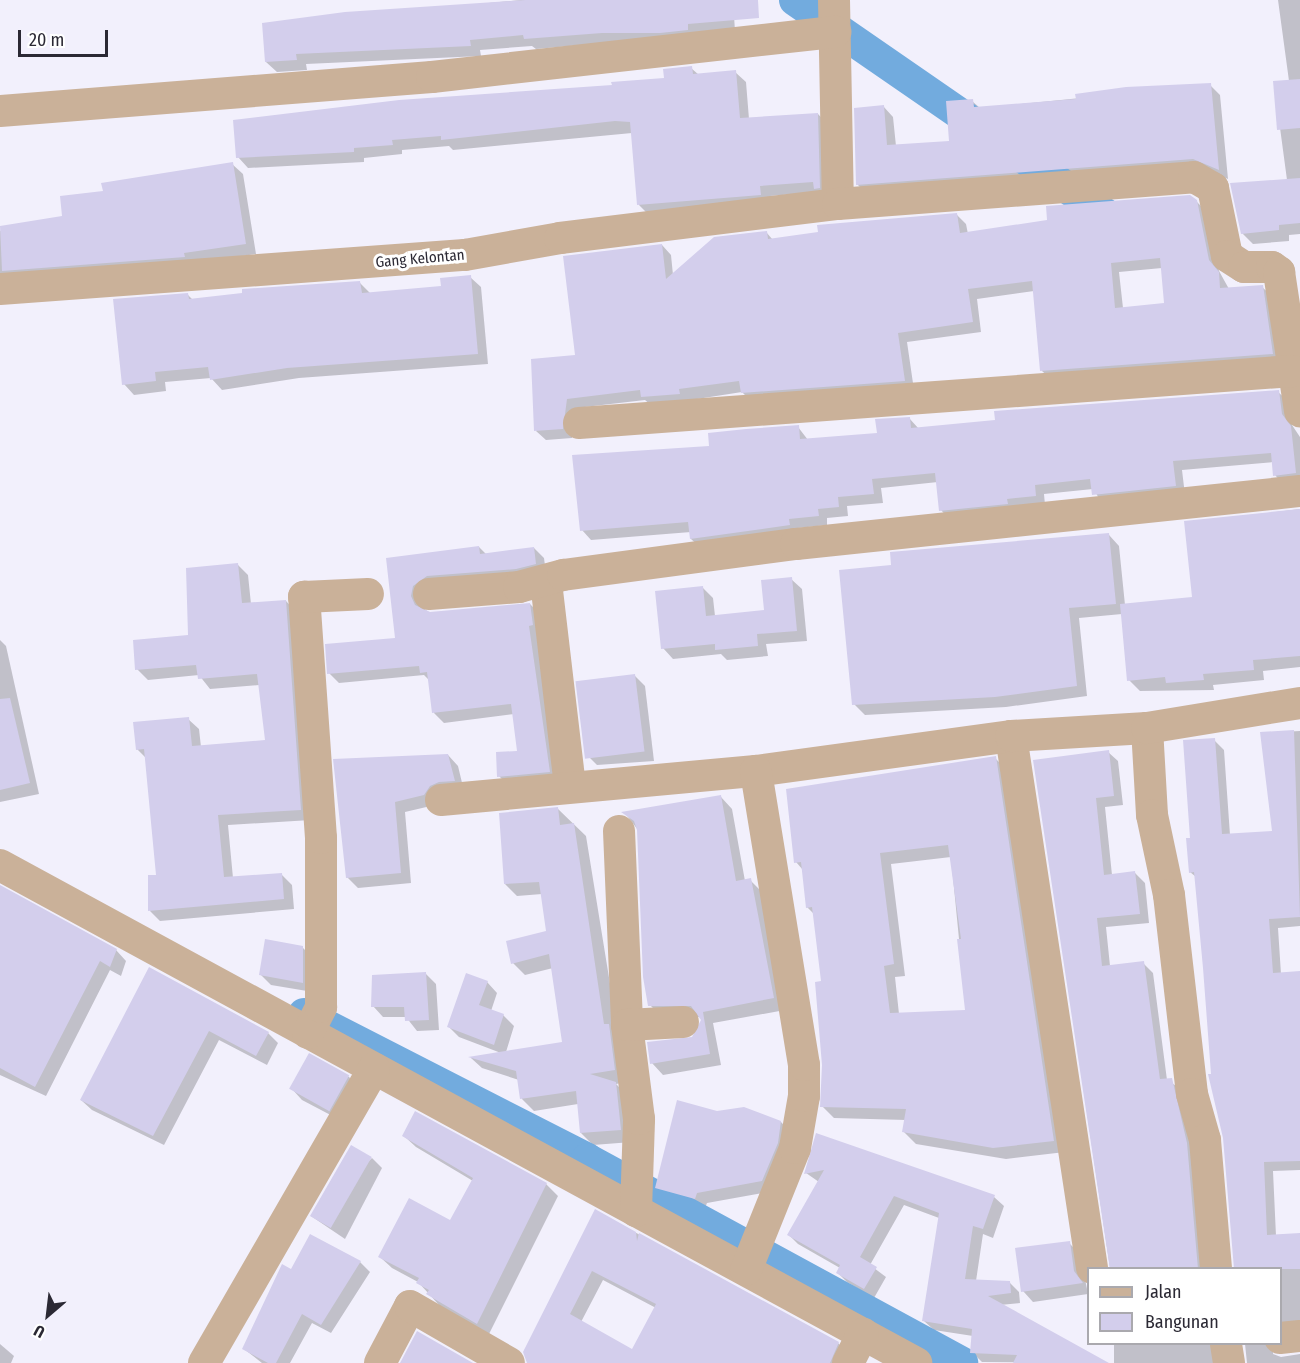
<!DOCTYPE html>
<style>
body{margin:0}
#map{position:relative;width:1300px;height:1363px;overflow:hidden;background:#f2f0fc;font-family:"Fira Sans Condensed",sans-serif}
div>[style]{position:absolute}
.shadow>*{inset:0;background:#0003;transform-origin:0 0}
.canal>*{height:32px;margin:-16px;padding:0 16px;transform-origin:16px;border-radius:16px;background:#72abde}
.building>*{inset:0;background:#d3ceec;transform-origin:0 0}
.minor>*{height:32px;margin:-16px;padding:0 16px;transform-origin:16px;border-radius:16px;background:#cab199}
span{translate:-50% -50%;white-space:nowrap;text-align:center;line-height:1.15;-webkit-text-stroke:6px #fff;paint-order:stroke}
.street-label{font-size:15px;color:#2b2934}
.legend{position:absolute;left:1087px;top:1267px;width:195px;height:78px;box-sizing:border-box;background:#fff;border:2px solid #aaa9ae;margin:0;padding:8px 10px;list-style:none;font-size:18px;color:#2b2934}
.legend li{display:flex;align-items:center;gap:12px;height:30px}
.legend b{width:30px;border:2px solid #aaa9ae}
.north{position:absolute;left:18px;top:1285px;width:60px;height:60px;-webkit-text-stroke:4px #fff;paint-order:stroke;rotate:208deg;font-size:16px;font-weight:700;line-height:24px;text-align:center;color:#2b2934}
.north::after{content:'';display:block;margin:auto;width:21px;height:27px;background:#2b2934;clip-path:polygon(50% 0,100% 100%,50% 72%,0 100%)}
.scale{position:absolute;left:18px;top:30px;width:90px;height:27px;box-sizing:border-box;border:3px solid #2b2934;border-top:0;padding-left:8px;font-size:18px;line-height:21px;white-space:nowrap;color:#2b2934;-webkit-text-stroke:4px #fff;paint-order:stroke}
</style>
<div id="map">
<div class="shadow">
<i style="clip-path:polygon(521px 0,733px 0,735px 31px,536px 49px,532px 46px,480px 50px,481px 56px,306px 64px,307px 70px,277px 72px,266px 62px,263px 24px)"></i>
<i style="clip-path:polygon(1278px 0,1300px 0,1300px 234px,1289px 235px,1289px 241px,1253px 244px,1242px 233px,1287px 180px,1274px 83px,1289px 81px)"></i>
<i style="clip-path:polygon(691px 68px,699px 75px,735px 72px,746px 82px,749px 119px,818px 114px,828px 125px,829px 198px,819px 192px,770px 196px,771px 205px,649px 215px,639px 205px,632px 133px,453px 150px,449px 146px,402px 150px,402px 154px,364px 158px,364px 162px,248px 168px,238px 157px,665px 79px)"></i>
<i style="clip-path:polygon(1210px 85px,1220px 95px,1228px 179px,1204px 169px,867px 194px,857px 184px,883px 106px,893px 117px,896px 146px,950px 143px,972px 101px,980px 108px)"></i>
<i style="clip-path:polygon(232px 164px,243px 174px,256px 254px,194px 263px,0 280px,0 231px,63px 217px,105px 193px)"></i>
<i style="clip-path:polygon(evenodd,1196px 201px,1206px 211px,1219px 271px,1229px 289px,1262px 287px,1272px 296px,1282px 364px,1052px 380px,1042px 371px,1034px 291px,977px 299px,981px 332px,907px 342px,914px 390px,752px 402px,742px 392px,652px 406px,645px 400px,576px 408px,572px 438px,546px 440px,536px 431px,576px 356px,662px 245px,671px 255px,673px 275px,766px 232px,773px 240px,957px 215px,966px 224px,968px 234px,1196px 201px,1162px 268px,1166px 304px,1123px 308px,1119px 272px,1162px 268px)"></i>
<i style="clip-path:polygon(470px 277px,481px 287px,488px 364px,299px 378px,222px 390px,211px 378px,165px 382px,166px 391px,134px 395px,124px 384px,188px 295px,193px 300px,360px 283px,371px 294px,442px 287px)"></i>
<i style="clip-path:polygon(1278px 392px,1288px 401px,1292px 425px,1300px 437px,1300px 483px,1284px 485px,1275px 475px,1274px 462px,1182px 470px,1185px 495px,1103px 504px,1093px 489px,1044px 494px,1045px 505px,950px 520px,941px 510px,938px 482px,881px 488px,883px 503px,847px 506px,848px 516px,827px 518px,827px 525px,798px 528px,799px 535px,701px 548px,691px 539px,691px 532px,591px 540px,582px 530px,711px 447px,798px 427px,808px 440px,879px 435px,909px 418px,919px 429px)"></i>
<i style="clip-path:polygon(1300px 509px,1300px 667px,1263px 671px,1264px 680px,1213px 685px,1214px 690px,1140px 691px,1129px 680px,1122px 614px,1079px 618px,1087px 696px,1006px 707px,865px 715px,854px 704px,893px 566px,1109px 535px,1119px 546px,1125px 605px,1193px 599px,1186px 523px)"></i>
<i style="clip-path:polygon(479px 547px,486px 554px,534px 548px,544px 558px,546px 573px,420px 606px,430px 613px,530px 604px,540px 614px,559px 781px,509px 786px,499px 776px,519px 752px,514px 714px,444px 723px,434px 713px,429px 680px,424px 675px,339px 683px,329px 673px,397px 640px,387px 559px)"></i>
<i style="clip-path:polygon(238px 565px,248px 575px,251px 604px,286px 601px,296px 612px,311px 820px,228px 825px,233px 878px,281px 874px,292px 885px,294px 909px,160px 921px,150px 911px,157px 877px,146px 758px,137px 749px,188px 719px,199px 729px,201px 747px,267px 741px,259px 685px,210px 689px,199px 675px,148px 680px,137px 669px,190px 636px)"></i>
<i style="clip-path:polygon(791px 579px,802px 589px,807px 641px,766px 644px,768px 656px,727px 660px,721px 654px,673px 659px,663px 648px,702px 587px,713px 598px,715px 616px,766px 611px)"></i>
<i style="clip-path:polygon(0 640px,6px 646px,39px 794px,0 802px)"></i>
<i style="clip-path:polygon(634px 675px,645px 686px,654px 761px,597px 765px,586px 754px)"></i>
<i style="clip-path:polygon(1300px 731px,1300px 926px,1278px 928px,1281px 974px,1300px 973px,1300px 1170px,1273px 1171px,1276px 1236px,1300px 1235px,1300px 1329px,1280px 1333px,1280px 1268px,1224px 1138px,1213px 1075px,1196px 877px,1190px 872px,1192px 839px,1214px 740px,1224px 750px,1230px 835px,1274px 833px,1262px 733px)"></i>
<i style="clip-path:polygon(1108px 752px,1118px 761px,1123px 805px,1105px 807px,1112px 875px,1135px 873px,1145px 883px,1149px 923px,1106px 927px,1110px 966px,1143px 963px,1153px 973px,1167px 1080px,1181px 1089px,1196px 1154px,1206px 1268px,1110px 1268px,1035px 761px)"></i>
<i style="clip-path:polygon(448px 755px,458px 766px,464px 791px,435px 805px,405px 812px,411px 883px,358px 888px,347px 877px,335px 761px)"></i>
<i style="clip-path:polygon(evenodd,995px 758px,1007px 770px,1065px 1152px,1006px 1159px,916px 1144px,904px 1132px,906px 1120px,834px 1118px,822px 1106px,823px 983px,814px 914px,807px 907px,803px 870px,796px 862px,995px 758px,951px 857px,966px 1011px,899px 1014px,895px 977px,905px 976px,891px 864px,951px 857px)"></i>
<i style="clip-path:polygon(721px 797px,732px 809px,745px 881px,750px 880px,762px 892px,785px 1010px,713px 1023px,721px 1065px,663px 1075px,652px 1063px,693px 1039px,703px 1020px,700px 1017px,662px 1017px,650px 1005px,638px 830px,625px 813px)"></i>
<i style="clip-path:polygon(558px 809px,586px 836px,626px 1082px,616px 1084px,628px 1096px,632px 1142px,593px 1145px,581px 1133px,578px 1104px,534px 1111px,522px 1099px,519px 1080px,482px 1068px,471px 1058px,501px 1053px,459px 1037px,449px 1027px,487px 982px,497px 993px,491px 1011px,503px 1015px,514px 1026px,506px 1052px,564px 1043px,553px 968px,525px 975px,513px 963px,547px 932px,542px 894px,517px 896px,505px 884px)"></i>
<i style="clip-path:polygon(0 896px,116px 950px,126px 961px,121px 976px,110px 970px,46px 1096px,0 1075px)"></i>
<i style="clip-path:polygon(302px 947px,313px 958px,313px 992px,271px 985px,260px 974px)"></i>
<i style="clip-path:polygon(150px 969px,268px 1033px,278px 1043px,267px 1065px,219px 1040px,164px 1145px,92px 1110px,81px 1100px)"></i>
<i style="clip-path:polygon(425px 973px,436px 984px,439px 1030px,417px 1031px,406px 1017px,383px 1017px,373px 1006px)"></i>
<i style="clip-path:polygon(310px 1055px,349px 1077px,359px 1087px,340px 1120px,302px 1100px,292px 1089px)"></i>
<i style="clip-path:polygon(416px 1113px,546px 1184px,558px 1196px,489px 1334px,440px 1306px,418px 1282px,392px 1268px,380px 1257px,451px 1222px,473px 1181px,416px 1147px,404px 1136px)"></i>
<i style="clip-path:polygon(717px 1113px,781px 1122px,791px 1133px,773px 1191px,707px 1203px,705px 1208px,667px 1198px,656px 1187px)"></i>
<i style="clip-path:polygon(817px 1135px,994px 1197px,1004px 1206px,993px 1238px,983px 1234px,976px 1281px,1010px 1283px,1019px 1292px,1020px 1303px,1000px 1305px,1106px 1363px,982px 1362px,972px 1352px,973px 1336px,934px 1330px,924px 1321px,939px 1218px,904px 1205px,870px 1265px,886px 1277px,874px 1298px,847px 1282px,838px 1273px,840px 1268px,798px 1244px,789px 1235px,819px 1182px,806px 1173px)"></i>
<i style="clip-path:polygon(372px 1158px,382px 1168px,345px 1239px,311px 1216px)"></i>
<i style="clip-path:polygon(evenodd,596px 1211px,838px 1343px,848px 1353px,845px 1363px,528px 1363px,596px 1211px,603px 1280px,656px 1308px,633px 1351px,581px 1322px,603px 1280px)"></i>
<i style="clip-path:polygon(1069px 1243px,1080px 1254px,1088px 1294px,1033px 1302px,1023px 1291px)"></i>
<i style="clip-path:polygon(360px 1262px,370px 1272px,331px 1333px,312px 1323px,290px 1363px,262px 1363px,244px 1349px,292px 1271px)"></i>
<i style="clip-path:polygon(0 1344px,14px 1356px,11px 1363px,0 1363px)"></i>
<i style="left:1114px;top:1344px;width:109px;height:19px"></i>
<i style="clip-path:polygon(1245px 1344px,1274px 1344px,1273px 1354px,1281px 1357px,1300px 1354px,1300px 1363px,1247px 1363px)"></i>
</div>
<div class="canal">
<i style="left:795px;top:0;width:398px;rotate:34.6deg"></i>
<i style="left:304px;top:1014px;width:318px;rotate:27.1deg"></i>
<i style="left:587px;top:1159px;width:427px;rotate:28.5deg"></i>
</div>
<div class="building">
<i style="clip-path:polygon(525px 0,758px 0,759px 18px,688px 24px,688px 30px,660px 33px,602px 33px,524px 39px,523px 35px,470px 40px,471px 46px,296px 54px,297px 60px,265px 62px,262px 23px,345px 12px)"></i>
<i style="clip-path:polygon(692px 66px,693px 74px,736px 70px,740px 118px,818px 113px,820px 188px,814px 189px,813px 182px,760px 186px,761px 195px,637px 205px,630px 122px,615px 121px,441px 140px,441px 136px,392px 140px,393px 145px,354px 148px,354px 152px,236px 158px,233px 120px,399px 100px,612px 85px,611px 82px,664px 78px,663px 69px)"></i>
<i style="clip-path:polygon(1300px 79px,1300px 128px,1277px 130px,1273px 81px)"></i>
<i style="clip-path:polygon(1211px 83px,1219px 170px,1193px 159px,856px 185px,854px 108px,884px 105px,887px 145px,949px 141px,946px 101px,973px 99px,974px 107px,1076px 99px,1075px 94px,1126px 87px)"></i>
<i style="clip-path:polygon(233px 162px,246px 244px,184px 253px,185px 257px,2px 271px,0 226px,62px 216px,60px 196px,103px 191px,101px 183px)"></i>
<i style="clip-path:polygon(1300px 178px,1300px 223px,1279px 225px,1279px 230px,1241px 234px,1230px 183px)"></i>
<i style="clip-path:polygon(evenodd,1190px 195px,1197px 200px,1209px 260px,1219px 272px,1220px 288px,1263px 285px,1273px 354px,1040px 371px,1032px 281px,968px 289px,973px 322px,898px 333px,905px 381px,741px 393px,739px 381px,679px 389px,680px 394px,641px 397px,640px 390px,567px 399px,563px 429px,534px 431px,531px 359px,575px 355px,563px 256px,662px 244px,666px 279px,714px 237px,767px 231px,768px 239px,818px 232px,817px 225px,957px 213px,960px 233px,1047px 220px,1046px 206px,1190px 195px,1160px 258px,1164px 303px,1115px 308px,1111px 263px,1160px 258px)"></i>
<i style="clip-path:polygon(471px 275px,478px 354px,287px 368px,210px 380px,208px 367px,155px 372px,156px 381px,122px 385px,113px 299px,188px 293px,189px 299px,242px 293px,242px 289px,360px 281px,362px 293px,441px 286px,440px 278px)"></i>
<i style="clip-path:polygon(1279px 390px,1282px 414px,1291px 426px,1296px 473px,1273px 476px,1271px 453px,1173px 461px,1176px 486px,1092px 495px,1090px 479px,1035px 485px,1036px 496px,1007px 499px,1008px 504px,939px 511px,935px 473px,872px 479px,874px 494px,838px 497px,839px 507px,818px 509px,819px 516px,789px 519px,790px 525px,690px 539px,688px 522px,580px 531px,572px 455px,709px 446px,708px 433px,746px 429px,799px 425px,800px 439px,877px 433px,875px 419px,910px 417px,911px 428px,995px 420px,994px 411px)"></i>
<i style="clip-path:polygon(1300px 509px,1300px 656px,1253px 660px,1254px 670px,1203px 674px,1204px 680px,1166px 683px,1165px 677px,1127px 681px,1120px 604px,1192px 597px,1184px 521px)"></i>
<i style="clip-path:polygon(1109px 533px,1116px 604px,1069px 608px,1077px 686px,995px 697px,852px 705px,839px 570px,891px 565px,890px 552px)"></i>
<i style="clip-path:polygon(479px 546px,480px 554px,534px 547px,536px 564px,516px 569px,427px 576px,413px 586px,411px 596px,415px 605px,430px 612px,530px 603px,533px 625px,529px 626px,550px 772px,497px 777px,496px 752px,517px 751px,511px 704px,432px 713px,427px 672px,420px 673px,419px 666px,327px 674px,325px 644px,395px 638px,386px 558px)"></i>
<i style="clip-path:polygon(238px 563px,242px 603px,286px 600px,301px 810px,218px 815px,224px 877px,282px 873px,284px 899px,148px 911px,148px 875px,156px 875px,144px 749px,136px 750px,133px 722px,189px 717px,192px 746px,265px 740px,257px 674px,198px 679px,196px 665px,135px 670px,133px 640px,188px 635px,186px 568px)"></i>
<i style="clip-path:polygon(792px 577px,797px 631px,757px 634px,758px 646px,715px 650px,715px 644px,661px 649px,655px 591px,703px 586px,706px 616px,764px 610px,761px 580px)"></i>
<i style="left:635px;top:674px;width:78px;height:60px;rotate:83deg"></i>
<i style="clip-path:polygon(10px 698px,30px 783px,0 790px,0 699px)"></i>
<i style="clip-path:polygon(1294px 730px,1300px 917px,1269px 919px,1273px 973px,1300px 971px,1300px 1161px,1264px 1162px,1267px 1235px,1300px 1233px,1300px 1269px,1234px 1269px,1223px 1138px,1208px 1074px,1211px 1074px,1203px 968px,1194px 872px,1189px 873px,1186px 838px,1190px 838px,1183px 740px,1215px 738px,1222px 834px,1272px 831px,1260px 732px)"></i>
<i style="clip-path:polygon(1109px 750px,1114px 796px,1096px 798px,1104px 875px,1135px 871px,1140px 914px,1097px 918px,1102px 966px,1144px 961px,1160px 1079px,1172px 1078px,1187px 1143px,1198px 1269px,1110px 1269px,1033px 760px)"></i>
<i style="clip-path:polygon(448px 754px,455px 781px,439px 782px,430px 786px,424px 795px,395px 802px,401px 873px,346px 878px,333px 759px)"></i>
<i style="clip-path:polygon(evenodd,996px 756px,1054px 1141px,993px 1148px,902px 1132px,906px 1109px,820px 1107px,822px 1065px,815px 982px,821px 981px,812px 907px,806px 908px,801px 862px,794px 863px,786px 789px,996px 756px,948px 845px,961px 939px,957px 939px,965px 1010px,890px 1013px,884px 966px,894px 964px,880px 853px,948px 845px)"></i>
<i style="clip-path:polygon(721px 795px,736px 881px,751px 878px,774px 998px,703px 1012px,710px 1054px,650px 1064px,647px 1042px,692px 1037px,701px 1020px,691px 1006px,648px 1006px,643px 977px,637px 830px,634px 821px,621px 812px)"></i>
<i style="clip-path:polygon(558px 807px,560px 825px,574px 823px,604px 1024px,609px 1024px,615px 1070px,590px 1074px,616px 1082px,621px 1130px,580px 1133px,576px 1091px,520px 1099px,516px 1071px,468px 1057px,562px 1042px,549px 954px,511px 964px,506px 941px,546px 931px,539px 882px,504px 884px,499px 813px)"></i>
<i style="clip-path:polygon(0 885px,117px 949px,110px 967px,100px 961px,35px 1087px,0 1068px)"></i>
<i style="clip-path:polygon(265px 939px,303px 946px,303px 983px,259px 975px)"></i>
<i style="clip-path:polygon(149px 967px,269px 1032px,256px 1056px,209px 1031px,153px 1136px,80px 1100px)"></i>
<i style="clip-path:polygon(426px 972px,429px 1020px,405px 1021px,404px 1007px,371px 1007px,372px 975px)"></i>
<i style="clip-path:polygon(466px 973px,488px 981px,479px 1005px,504px 1014px,494px 1045px,447px 1027px)"></i>
<i style="left:309px;top:1053px;width:46px;height:41px;rotate:29deg"></i>
<i style="clip-path:polygon(677px 1100px,717px 1111px,744px 1107px,781px 1121px,778px 1143px,762px 1181px,697px 1193px,695px 1199px,655px 1188px)"></i>
<i style="clip-path:polygon(415px 1111px,547px 1183px,477px 1324px,426px 1294px,429px 1290px,416px 1283px,419px 1278px,378px 1257px,409px 1198px,450px 1220px,473px 1178px,402px 1136px)"></i>
<i style="clip-path:polygon(816px 1133px,995px 1195px,983px 1229px,973px 1226px,965px 1279px,1010px 1281px,1011px 1293px,988px 1296px,1109px 1363px,1013px 1363px,1017px 1355px,970px 1353px,972px 1329px,922px 1321px,939px 1213px,894px 1196px,860px 1257px,877px 1267px,864px 1289px,836px 1273px,840px 1265px,787px 1235px,824px 1170px,804px 1174px)"></i>
<i style="left:351px;top:1145px;width:24px;height:82px;rotate:30deg"></i>
<i style="clip-path:polygon(evenodd,595px 1209px,636px 1232px,637px 1241px,639px 1233px,839px 1342px,830px 1363px,527px 1363px,523px 1352px,595px 1209px,592px 1271px,656px 1304px,632px 1349px,570px 1314px,592px 1271px)"></i>
<i style="clip-path:polygon(310px 1234px,361px 1261px,321px 1325px,302px 1314px,276px 1363px,268px 1363px,242px 1349px,282px 1264px,291px 1269px)"></i>
<i style="clip-path:polygon(1070px 1241px,1074px 1271px,1083px 1283px,1021px 1292px,1015px 1248px)"></i>
<i style="clip-path:polygon(417px 1331px,473px 1363px,400px 1363px)"></i>
</div>
<div class="minor">
<i style="left:834px;top:0;width:204px;rotate:88.9deg"></i>
<i style="left:0;top:111px;width:433px;rotate:-4.5deg"></i>
<i style="left:432px;top:77px;width:406px;rotate:-6.4deg"></i>
<i style="left:0;top:289px;width:466px;rotate:-4.2deg"></i>
<i style="left:465px;top:255px;width:97px;rotate:-10.1deg"></i>
<i style="left:560px;top:238px;width:280px;rotate:-7deg"></i>
<i style="left:838px;top:204px;width:357px;rotate:-4.3deg"></i>
<i style="left:1194px;top:177px;width:22px;rotate:30deg"></i>
<i style="left:1213px;top:188px;width:69px;rotate:78.4deg"></i>
<i style="left:1227px;top:256px;width:20px;rotate:33deg"></i>
<i style="left:1244px;top:267px;width:28px"></i>
<i style="left:1272px;top:267px;width:9px;rotate:36deg"></i>
<i style="left:1279px;top:272px;width:141px;rotate:81.4deg"></i>
<i style="left:579px;top:423px;width:716px;rotate:-4.17deg"></i>
<i style="left:546px;top:582px;width:205px;rotate:83.3deg"></i>
<i style="left:429px;top:594px;width:90px;rotate:-4.4deg"></i>
<i style="left:519px;top:587px;width:46px;rotate:-15.3deg"></i>
<i style="left:563px;top:575px;width:235px;rotate:-7.6deg"></i>
<i style="left:796px;top:544px;width:507px;rotate:-6deg"></i>
<i style="left:1147px;top:728px;width:87px;rotate:86.7deg"></i>
<i style="left:1152px;top:815px;width:82px;rotate:78deg"></i>
<i style="left:1169px;top:895px;width:200px;rotate:83.4deg"></i>
<i style="left:1192px;top:1094px;width:48px;rotate:74.2deg"></i>
<i style="left:1205px;top:1140px;width:128px;rotate:85.1deg"></i>
<i style="left:1011px;top:736px;width:538px;rotate:81.34deg"></i>
<i style="left:441px;top:800px;width:316px;rotate:-5.3deg"></i>
<i style="left:756px;top:771px;width:257px;rotate:-7.8deg"></i>
<i style="left:1011px;top:736px;width:136px;rotate:-3.4deg"></i>
<i style="left:1147px;top:728px;width:155px;rotate:-9.3deg"></i>
<i style="left:619px;top:831px;width:194px;rotate:87.6deg"></i>
<i style="left:0;top:865px;width:1043px;rotate:28.53deg"></i>
<i style="left:308px;top:1033px;width:29px;rotate:-63deg"></i>
<i style="left:321px;top:1007px;width:169px;rotate:-90deg"></i>
<i style="left:321px;top:838px;width:242px;rotate:-94deg"></i>
<i style="left:304px;top:597px;width:64px;rotate:-2.7deg"></i>
<i style="left:636px;top:1211px;width:92px;rotate:-88.1deg"></i>
<i style="left:639px;top:1119px;width:95px;rotate:-97.3deg"></i>
<i style="left:627px;top:1025px;width:56px;rotate:-3.1deg"></i>
<i style="left:746px;top:1270px;width:131px;rotate:-68.1deg"></i>
<i style="left:795px;top:1148px;width:53px;rotate:-80.2deg"></i>
<i style="left:804px;top:1096px;width:31px;rotate:-90deg"></i>
<i style="left:804px;top:1065px;width:298px;rotate:-99.3deg"></i>
<i style="left:1280px;top:1338px;width:20px;rotate:-6deg"></i>
<i style="left:1226px;top:1344px;width:19px;rotate:81deg"></i>
<i style="left:204px;top:1363px;width:340px;rotate:-60deg"></i>
<i style="left:380px;top:1363px;width:64px;rotate:-62.2deg"></i>
<i style="left:410px;top:1306px;width:114px;rotate:29.9deg"></i>
<i style="left:848px;top:1363px;width:33px;rotate:-63deg"></i>
</div>
<div class="street-label">
<span style="left:420px;top:259px;rotate:-5deg">Gang Kelontan</span>
</div>
<ul class="legend">
<li><b style="height:8px;background:#cab199"></b>Jalan</li>
<li><b style="height:16px;background:#d3ceec"></b>Bangunan</li>
</ul>
<div class="north">U</div>
<div class="scale">20 m</div>
</div>
